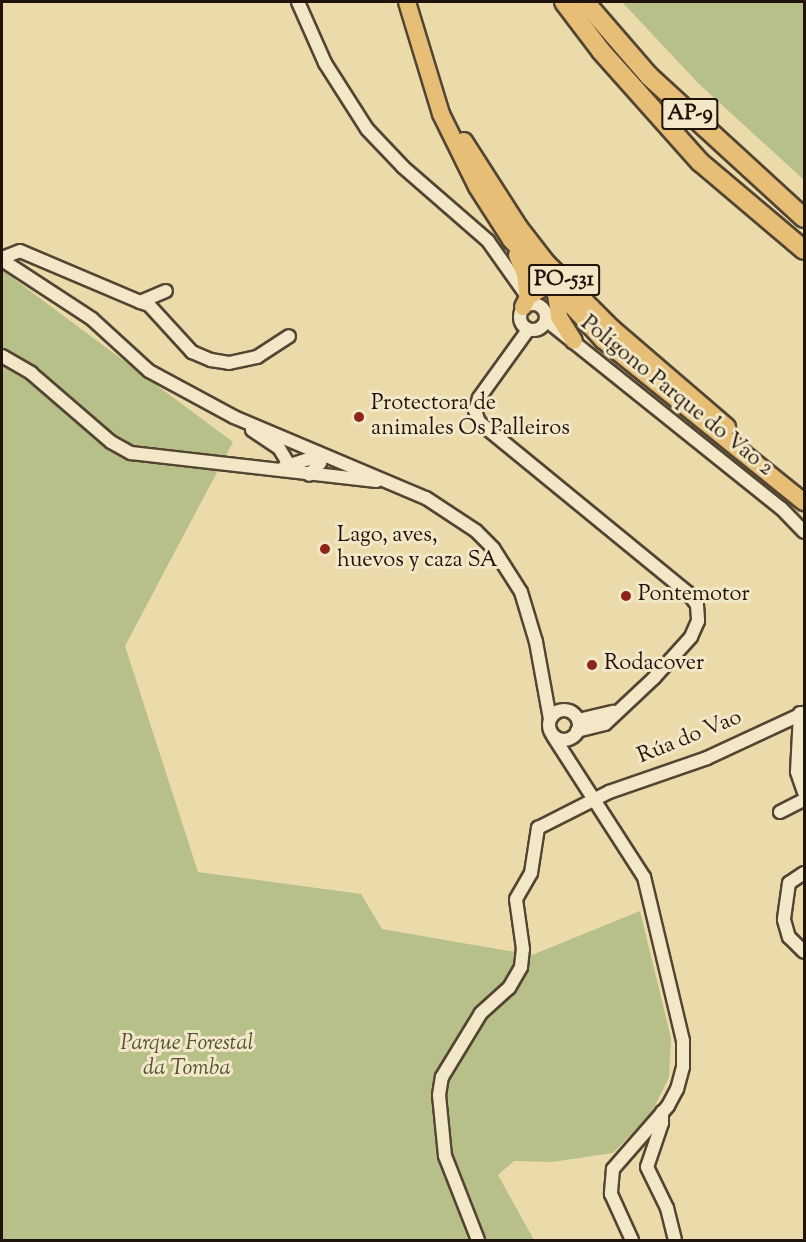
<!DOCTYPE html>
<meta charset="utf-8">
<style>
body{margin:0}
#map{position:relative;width:806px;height:1242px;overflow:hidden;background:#ebdbab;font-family:"Sorts Mill Goudy",serif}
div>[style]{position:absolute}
.green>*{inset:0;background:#b7c089}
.roads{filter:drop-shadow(2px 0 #534532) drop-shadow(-2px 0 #534532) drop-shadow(0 2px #534532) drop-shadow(0 -2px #534532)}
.minor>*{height:12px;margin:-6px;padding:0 6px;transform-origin:6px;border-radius:6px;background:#f2e8c8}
.minor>.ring{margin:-6px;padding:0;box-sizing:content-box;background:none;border:12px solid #f2e8c8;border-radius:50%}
.major>*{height:16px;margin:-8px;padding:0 8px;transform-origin:8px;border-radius:8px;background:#e6be76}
.highway>*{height:18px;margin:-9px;padding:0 9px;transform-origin:9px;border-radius:9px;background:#e6be76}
.dots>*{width:16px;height:16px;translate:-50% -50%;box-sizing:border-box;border:3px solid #f2e8c8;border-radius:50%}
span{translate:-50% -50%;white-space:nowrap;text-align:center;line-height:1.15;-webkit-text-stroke:6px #f2e8c8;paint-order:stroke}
.shield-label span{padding:2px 4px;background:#f2e8c8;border:2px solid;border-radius:4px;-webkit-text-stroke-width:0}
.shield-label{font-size:21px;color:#20130a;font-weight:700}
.street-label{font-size:22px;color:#20130a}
.poi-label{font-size:22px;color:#20130a}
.left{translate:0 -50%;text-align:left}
.park-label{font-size:22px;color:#555036;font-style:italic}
.frame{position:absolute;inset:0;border:3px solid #20130a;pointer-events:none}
</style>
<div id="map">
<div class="green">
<i style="clip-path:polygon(622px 2px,804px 2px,804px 180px,699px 84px)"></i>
<i style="clip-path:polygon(2px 270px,233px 442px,125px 646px,198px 872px,361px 894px,382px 929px,532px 955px,640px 911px,671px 1038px,669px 1077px,652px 1112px,613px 1153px,552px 1162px,514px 1161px,498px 1175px,534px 1240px,2px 1240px)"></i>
</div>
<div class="roads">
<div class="minor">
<i style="left:298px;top:2px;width:67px;rotate:66.1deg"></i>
<i style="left:325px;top:63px;width:78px;rotate:57.5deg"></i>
<i style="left:367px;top:129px;width:52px;rotate:46.5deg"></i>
<i style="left:403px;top:167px;width:113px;rotate:41deg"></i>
<i style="left:488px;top:241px;width:62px;rotate:54.8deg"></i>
<i style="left:2px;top:258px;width:19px;rotate:-21deg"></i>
<i style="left:20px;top:251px;width:130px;rotate:23deg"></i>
<i style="left:140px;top:302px;width:28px;rotate:-23deg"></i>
<i style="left:2px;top:260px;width:108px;rotate:33.2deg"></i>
<i style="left:92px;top:319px;width:77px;rotate:42.4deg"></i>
<i style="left:149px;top:371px;width:97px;rotate:28.4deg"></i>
<i style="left:234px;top:417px;width:208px;rotate:22.9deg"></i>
<i style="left:426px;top:498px;width:60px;rotate:33.4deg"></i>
<i style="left:476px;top:531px;width:24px;rotate:45deg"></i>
<i style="left:493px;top:548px;width:52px;rotate:57.5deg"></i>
<i style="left:521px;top:592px;width:52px;rotate:73.3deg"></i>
<i style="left:536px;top:642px;width:78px;rotate:79.7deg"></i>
<i style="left:140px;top:302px;width:9px;rotate:18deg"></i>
<i style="left:149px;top:305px;width:64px;rotate:47.5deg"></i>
<i style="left:192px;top:352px;width:21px;rotate:23deg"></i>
<i style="left:211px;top:360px;width:18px;rotate:9deg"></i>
<i style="left:229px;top:363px;width:29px;rotate:-12deg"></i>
<i style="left:257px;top:357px;width:38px;rotate:-33deg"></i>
<i class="ring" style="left:520px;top:304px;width:14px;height:14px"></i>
<i style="left:546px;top:320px;width:301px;rotate:38.7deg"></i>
<i style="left:781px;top:508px;width:33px;rotate:46deg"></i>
<i style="left:528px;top:330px;width:84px;rotate:125.8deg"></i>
<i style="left:479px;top:398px;width:13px;rotate:108deg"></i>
<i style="left:475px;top:410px;width:13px;rotate:72deg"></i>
<i style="left:479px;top:422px;width:270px;rotate:39.3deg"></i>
<i style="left:688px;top:593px;width:15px;rotate:53deg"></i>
<i style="left:697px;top:605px;width:16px;rotate:86deg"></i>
<i style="left:698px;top:621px;width:17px;rotate:114deg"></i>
<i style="left:691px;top:637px;width:55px;rotate:132.1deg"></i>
<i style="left:654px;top:678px;width:67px;rotate:136.8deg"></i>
<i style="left:605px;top:724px;width:29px;rotate:166deg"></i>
<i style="left:2px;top:356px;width:34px;rotate:30deg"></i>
<i style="left:31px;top:373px;width:106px;rotate:40.8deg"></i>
<i style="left:111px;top:442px;width:23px;rotate:29deg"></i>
<i style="left:131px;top:453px;width:247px;rotate:6.5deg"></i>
<i style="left:252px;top:430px;width:32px;rotate:34deg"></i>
<i style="left:279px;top:448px;width:21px;rotate:59deg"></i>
<i style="left:284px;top:467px;width:38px;rotate:-18deg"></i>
<i style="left:320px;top:455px;width:8px;rotate:90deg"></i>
<i style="left:320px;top:463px;width:16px;rotate:133deg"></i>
<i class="ring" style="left:549px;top:710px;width:18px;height:18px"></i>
<i style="left:800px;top:713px;width:59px;rotate:92.9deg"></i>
<i style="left:797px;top:772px;width:21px;rotate:71deg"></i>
<i style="left:578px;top:720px;width:37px;rotate:-13deg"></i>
<i style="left:553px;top:736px;width:168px;rotate:57.2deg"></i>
<i style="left:644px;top:877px;width:169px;rotate:76.6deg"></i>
<i style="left:683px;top:1041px;width:26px;rotate:90deg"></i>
<i style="left:683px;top:1067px;width:23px;rotate:105deg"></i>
<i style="left:677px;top:1089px;width:19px;rotate:118deg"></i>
<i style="left:668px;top:1106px;width:84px;rotate:131.1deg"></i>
<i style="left:613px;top:1169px;width:25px;rotate:95deg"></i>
<i style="left:611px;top:1194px;width:51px;rotate:65.5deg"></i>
<i style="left:780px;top:812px;width:27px;rotate:-27deg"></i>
<i style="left:804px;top:873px;width:18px;rotate:146deg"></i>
<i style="left:789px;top:883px;width:37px;rotate:98deg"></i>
<i style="left:784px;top:920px;width:18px;rotate:74deg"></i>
<i style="left:789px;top:937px;width:21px;rotate:45deg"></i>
<i style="left:662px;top:1112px;width:11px;rotate:90deg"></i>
<i style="left:662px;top:1123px;width:46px;rotate:108.8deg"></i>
<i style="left:647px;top:1167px;width:46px;rotate:64deg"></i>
<i style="left:667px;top:1208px;width:33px;rotate:76deg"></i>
<i style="left:478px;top:1240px;width:90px;rotate:-111.4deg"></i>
<i style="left:445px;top:1156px;width:61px;rotate:-95.6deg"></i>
<i style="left:439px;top:1095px;width:18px;rotate:-81deg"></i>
<i style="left:442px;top:1077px;width:75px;rotate:-58.6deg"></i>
<i style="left:481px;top:1013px;width:38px;rotate:-42deg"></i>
<i style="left:509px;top:988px;width:24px;rotate:-60deg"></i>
<i style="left:521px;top:967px;width:18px;rotate:-84deg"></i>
<i style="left:523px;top:949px;width:50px;rotate:-98deg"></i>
<i style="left:516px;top:899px;width:30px;rotate:-60deg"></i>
<i style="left:531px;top:873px;width:46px;rotate:-81.2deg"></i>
<i style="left:538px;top:828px;width:80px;rotate:-26.9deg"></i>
<i style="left:609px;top:792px;width:104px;rotate:-19.1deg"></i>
<i style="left:707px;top:758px;width:107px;rotate:-24.9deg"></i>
</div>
<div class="major">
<i style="left:407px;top:2px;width:117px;rotate:73.1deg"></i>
<i style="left:441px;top:114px;width:81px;rotate:63.7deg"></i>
<i style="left:477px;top:187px;width:63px;rotate:57.3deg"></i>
<i style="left:511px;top:240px;width:136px;rotate:47.4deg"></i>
<i style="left:603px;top:340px;width:258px;rotate:38.9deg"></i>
<i style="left:464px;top:141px;width:102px;rotate:57.4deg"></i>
<i style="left:519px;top:227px;width:46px;rotate:52.1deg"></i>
<i style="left:547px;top:263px;width:92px;rotate:45deg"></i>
<i style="left:612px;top:328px;width:152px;rotate:40.7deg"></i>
<i style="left:517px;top:255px;width:21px;rotate:67deg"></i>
<i style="left:525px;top:274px;width:23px;rotate:83deg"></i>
<i style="left:555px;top:287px;width:30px;rotate:82deg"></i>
<i style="left:559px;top:317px;width:28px;rotate:58deg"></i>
<i style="left:523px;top:307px;width:11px;rotate:-63deg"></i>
<i style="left:528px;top:297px;width:15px;rotate:-32deg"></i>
<i style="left:541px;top:289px;width:6px;rotate:-18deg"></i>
<i style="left:547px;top:287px;width:11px;rotate:27deg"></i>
</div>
<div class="highway">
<i style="left:564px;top:2px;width:61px;rotate:52.9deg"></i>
<i style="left:601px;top:51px;width:149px;rotate:48.3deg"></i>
<i style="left:700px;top:162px;width:136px;rotate:40.2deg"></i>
<i style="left:585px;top:2px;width:98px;rotate:49.1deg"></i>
<i style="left:649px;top:76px;width:210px;rotate:42.5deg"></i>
</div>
</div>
<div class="dots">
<i style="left:359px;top:417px;background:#8f2418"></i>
<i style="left:325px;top:549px;background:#8f2418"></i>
<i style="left:626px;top:596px;background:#8f2418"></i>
<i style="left:592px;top:665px;background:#8f2418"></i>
</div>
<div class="shield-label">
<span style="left:690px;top:114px">AP-9</span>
<span style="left:564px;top:280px">PO-531</span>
</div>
<div class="street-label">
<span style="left:676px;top:397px;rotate:39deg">Polígono Parque do Vao 2</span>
<span style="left:690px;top:738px;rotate:-22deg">Rúa do Vao</span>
</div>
<div class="poi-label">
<span class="left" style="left:371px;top:417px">Protectora de<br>animales Os Palleiros</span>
<span class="left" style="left:337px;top:549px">Lago, aves,<br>huevos y caza SA</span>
<span class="left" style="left:638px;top:596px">Pontemotor</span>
<span class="left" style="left:604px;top:665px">Rodacover</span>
</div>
<div class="park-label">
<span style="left:187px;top:1057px">Parque Forestal<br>da Tomba</span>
</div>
<div class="frame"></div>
</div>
